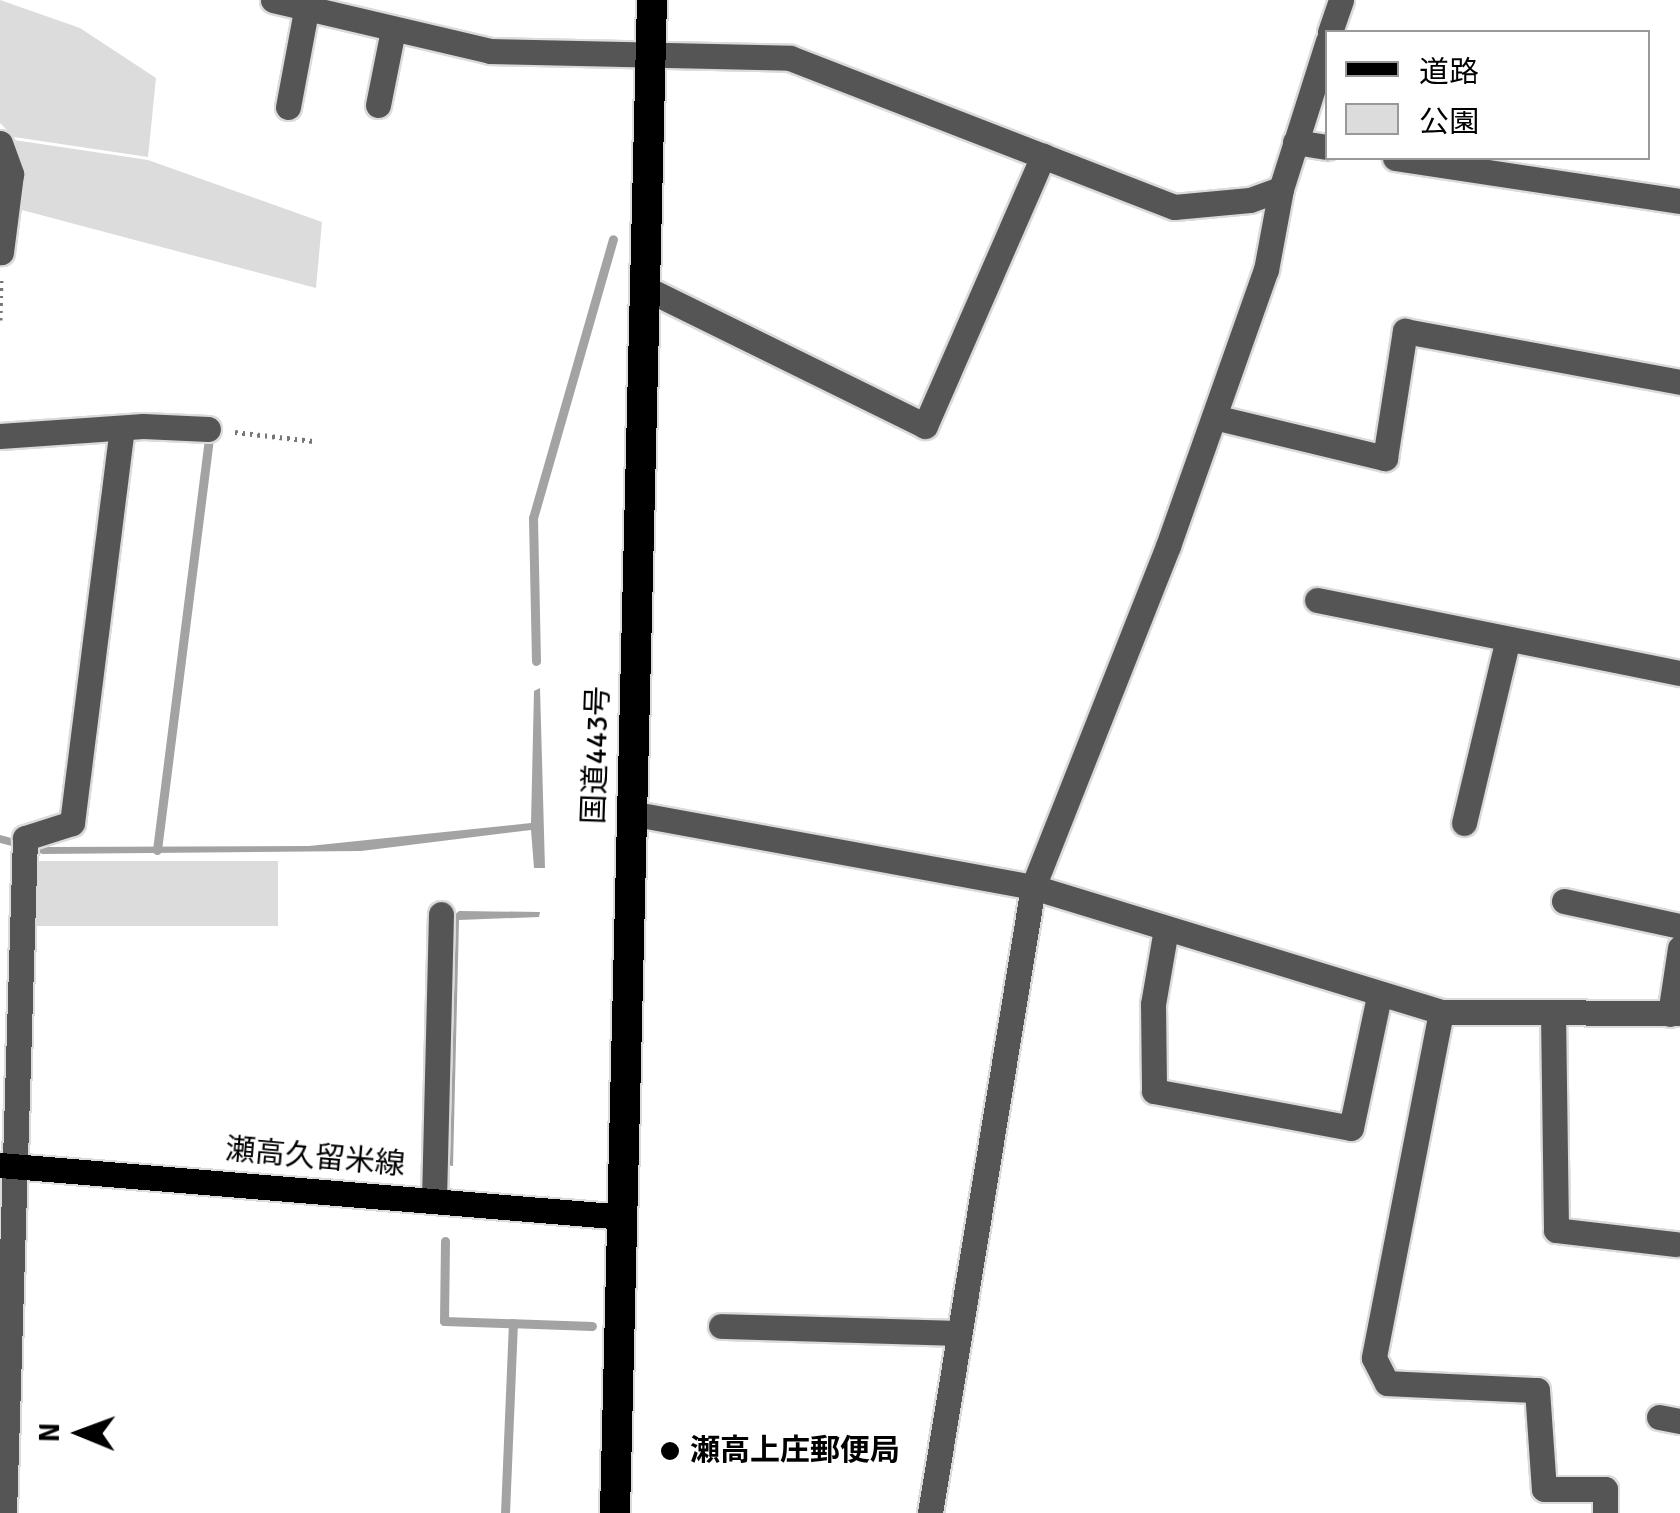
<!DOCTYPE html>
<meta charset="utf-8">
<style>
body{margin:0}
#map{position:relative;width:1680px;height:1513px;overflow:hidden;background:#fff;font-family:Signika,"Noto Sans JP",sans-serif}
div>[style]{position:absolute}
.green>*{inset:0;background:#dcdcdc;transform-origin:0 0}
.water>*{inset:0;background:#a3a3a3}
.stream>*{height:9px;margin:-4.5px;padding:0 4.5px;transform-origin:4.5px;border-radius:4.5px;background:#a3a3a3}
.path>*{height:5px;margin-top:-2.5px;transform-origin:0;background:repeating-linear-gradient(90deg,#777 0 2.5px,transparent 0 7.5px)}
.roads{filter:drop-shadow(2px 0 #dbdbdb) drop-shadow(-2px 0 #dbdbdb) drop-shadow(0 2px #dbdbdb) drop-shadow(0 -2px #dbdbdb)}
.minor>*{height:25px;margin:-12.5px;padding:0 12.5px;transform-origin:12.5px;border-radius:12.5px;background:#555}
.major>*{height:25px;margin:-12.5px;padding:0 12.5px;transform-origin:12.5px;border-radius:12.5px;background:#000}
.highway>*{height:30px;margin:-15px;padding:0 15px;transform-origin:15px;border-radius:15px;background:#000}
.dots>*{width:28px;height:28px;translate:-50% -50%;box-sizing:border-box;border:5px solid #fff;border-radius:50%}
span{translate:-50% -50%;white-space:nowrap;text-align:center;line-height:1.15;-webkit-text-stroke:8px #fff;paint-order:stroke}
.street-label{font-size:30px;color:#000}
.poi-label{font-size:30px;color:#000;font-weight:700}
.left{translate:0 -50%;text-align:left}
.legend{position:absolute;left:1325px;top:30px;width:325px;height:130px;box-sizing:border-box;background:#fff;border:2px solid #999;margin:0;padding:12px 18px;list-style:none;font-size:30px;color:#000}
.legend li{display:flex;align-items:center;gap:20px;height:50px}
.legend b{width:50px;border:2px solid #999}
.north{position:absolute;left:30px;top:1383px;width:100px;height:100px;-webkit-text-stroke:8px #fff;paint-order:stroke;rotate:271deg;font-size:28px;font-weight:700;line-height:40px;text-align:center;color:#000}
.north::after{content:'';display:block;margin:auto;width:35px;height:45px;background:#000;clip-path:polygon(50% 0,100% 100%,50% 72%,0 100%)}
</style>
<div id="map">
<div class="green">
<i style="clip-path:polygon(0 0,80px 28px,156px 78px,148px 157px,14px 137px,0 123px)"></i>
<i style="clip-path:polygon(14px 140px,148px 160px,322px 222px,316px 288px,18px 209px,22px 182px)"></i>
<i style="left:36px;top:861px;width:242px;height:65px"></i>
</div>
<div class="water">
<i style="clip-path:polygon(540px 688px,545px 868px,534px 868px,531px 830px,361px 851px,43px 854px,0 843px,0 835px,46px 847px,309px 846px,531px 823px,534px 691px)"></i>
<i style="clip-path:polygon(459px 911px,540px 912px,539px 917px,459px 920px,453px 1166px,446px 1165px,453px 916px)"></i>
</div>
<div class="stream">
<i style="left:536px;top:661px;width:143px;rotate:-91.2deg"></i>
<i style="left:533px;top:518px;width:290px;rotate:-74deg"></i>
<i style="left:157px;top:850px;width:413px;rotate:-82.8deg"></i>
<i style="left:445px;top:1241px;width:80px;rotate:90.7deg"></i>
<i style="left:444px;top:1321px;width:148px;rotate:1.9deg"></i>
<i style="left:505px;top:1513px;width:190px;rotate:-87.6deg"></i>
</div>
<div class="path">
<i style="left:0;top:320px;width:42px;rotate:-88.6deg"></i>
<i style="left:235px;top:432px;width:79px;rotate:6.6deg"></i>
</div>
<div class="roads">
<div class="minor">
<i style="left:273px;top:0;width:223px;rotate:13.2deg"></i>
<i style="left:490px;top:51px;width:300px;rotate:1.3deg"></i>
<i style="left:790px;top:58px;width:412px;rotate:21.2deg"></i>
<i style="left:1174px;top:207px;width:76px;rotate:-5.3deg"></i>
<i style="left:1250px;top:200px;width:33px;rotate:-20deg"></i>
<i style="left:1330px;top:32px;width:34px;rotate:-71deg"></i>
<i style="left:378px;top:105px;width:76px;rotate:-78.7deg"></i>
<i style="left:288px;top:107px;width:98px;rotate:-79.4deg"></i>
<i style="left:1295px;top:142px;width:33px;rotate:9deg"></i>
<i style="left:0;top:143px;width:33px;rotate:70deg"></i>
<i style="left:11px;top:174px;width:79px;rotate:97.3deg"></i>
<i style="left:1395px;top:158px;width:288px;rotate:8.6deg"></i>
<i style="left:645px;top:288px;width:312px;rotate:26.2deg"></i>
<i style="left:925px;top:426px;width:295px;rotate:-66.4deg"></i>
<i style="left:1214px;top:417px;width:176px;rotate:13.5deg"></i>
<i style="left:1385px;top:458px;width:129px;rotate:-81.1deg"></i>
<i style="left:1405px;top:331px;width:280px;rotate:10.5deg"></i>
<i style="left:0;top:436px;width:143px;rotate:-4deg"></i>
<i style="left:143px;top:426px;width:65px;rotate:2.6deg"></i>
<i style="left:1317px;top:600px;width:370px;rotate:11.4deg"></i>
<i style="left:630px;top:813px;width:410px;rotate:10.4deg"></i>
<i style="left:1033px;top:887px;width:427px;rotate:17deg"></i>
<i style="left:1441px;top:1012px;width:239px;rotate:0.2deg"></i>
<i style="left:1464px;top:823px;width:189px;rotate:-76.6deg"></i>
<i style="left:1564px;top:901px;width:119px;rotate:12.2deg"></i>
<i style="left:1166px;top:929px;width:76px;rotate:99.8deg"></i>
<i style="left:1153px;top:1004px;width:87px;rotate:89.3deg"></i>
<i style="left:1154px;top:1091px;width:200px;rotate:10.6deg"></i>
<i style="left:1351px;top:1128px;width:135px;rotate:-78deg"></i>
<i style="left:1441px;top:1012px;width:352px;rotate:101deg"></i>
<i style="left:1374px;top:1358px;width:28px;rotate:63deg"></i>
<i style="left:1387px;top:1383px;width:150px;rotate:2.7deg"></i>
<i style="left:1537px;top:1390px;width:99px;rotate:86deg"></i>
<i style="left:1544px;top:1489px;width:61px"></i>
<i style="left:1605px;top:1489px;width:24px;rotate:90deg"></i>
<i style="left:1553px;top:1013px;width:217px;rotate:89.2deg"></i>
<i style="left:1556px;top:1230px;width:121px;rotate:6.7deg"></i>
<i style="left:1670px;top:1014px;width:67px;rotate:-81.4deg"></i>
<i style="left:434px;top:1200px;width:286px;rotate:-88.6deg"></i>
<i style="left:721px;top:1326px;width:234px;rotate:1.7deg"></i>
<i style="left:1659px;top:1417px;width:21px;rotate:11deg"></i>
<i style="left:4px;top:1513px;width:675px;rotate:-88.22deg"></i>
<i style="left:25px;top:838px;width:49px;rotate:-17.7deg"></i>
<i style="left:72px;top:823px;width:397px;rotate:-82.8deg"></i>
<i style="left:930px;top:1513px;width:634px;rotate:-80.66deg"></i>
<i style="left:1033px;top:887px;width:367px;rotate:-68.4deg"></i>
<i style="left:1168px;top:546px;width:293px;rotate:-70.5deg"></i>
<i style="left:1266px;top:270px;width:82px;rotate:-79.5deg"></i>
<i style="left:1281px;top:189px;width:155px;rotate:-72.4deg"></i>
</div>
<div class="major">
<i style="left:0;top:1165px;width:626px;rotate:4.76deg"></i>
</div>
<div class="highway">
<i style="left:615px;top:1513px;width:1513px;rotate:-88.6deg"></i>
</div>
</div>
<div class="dots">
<i style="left:670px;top:1451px;background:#000"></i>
</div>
<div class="street-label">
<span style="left:597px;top:755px;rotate:-88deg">国道443号</span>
<span style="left:315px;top:1158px;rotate:5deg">瀬高久留米線</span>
</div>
<div class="poi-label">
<span class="left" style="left:690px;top:1451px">瀬高上庄郵便局</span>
</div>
<ul class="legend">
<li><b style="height:12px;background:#000"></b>道路</li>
<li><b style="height:28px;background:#dcdcdc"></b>公園</li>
</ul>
<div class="north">N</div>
</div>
